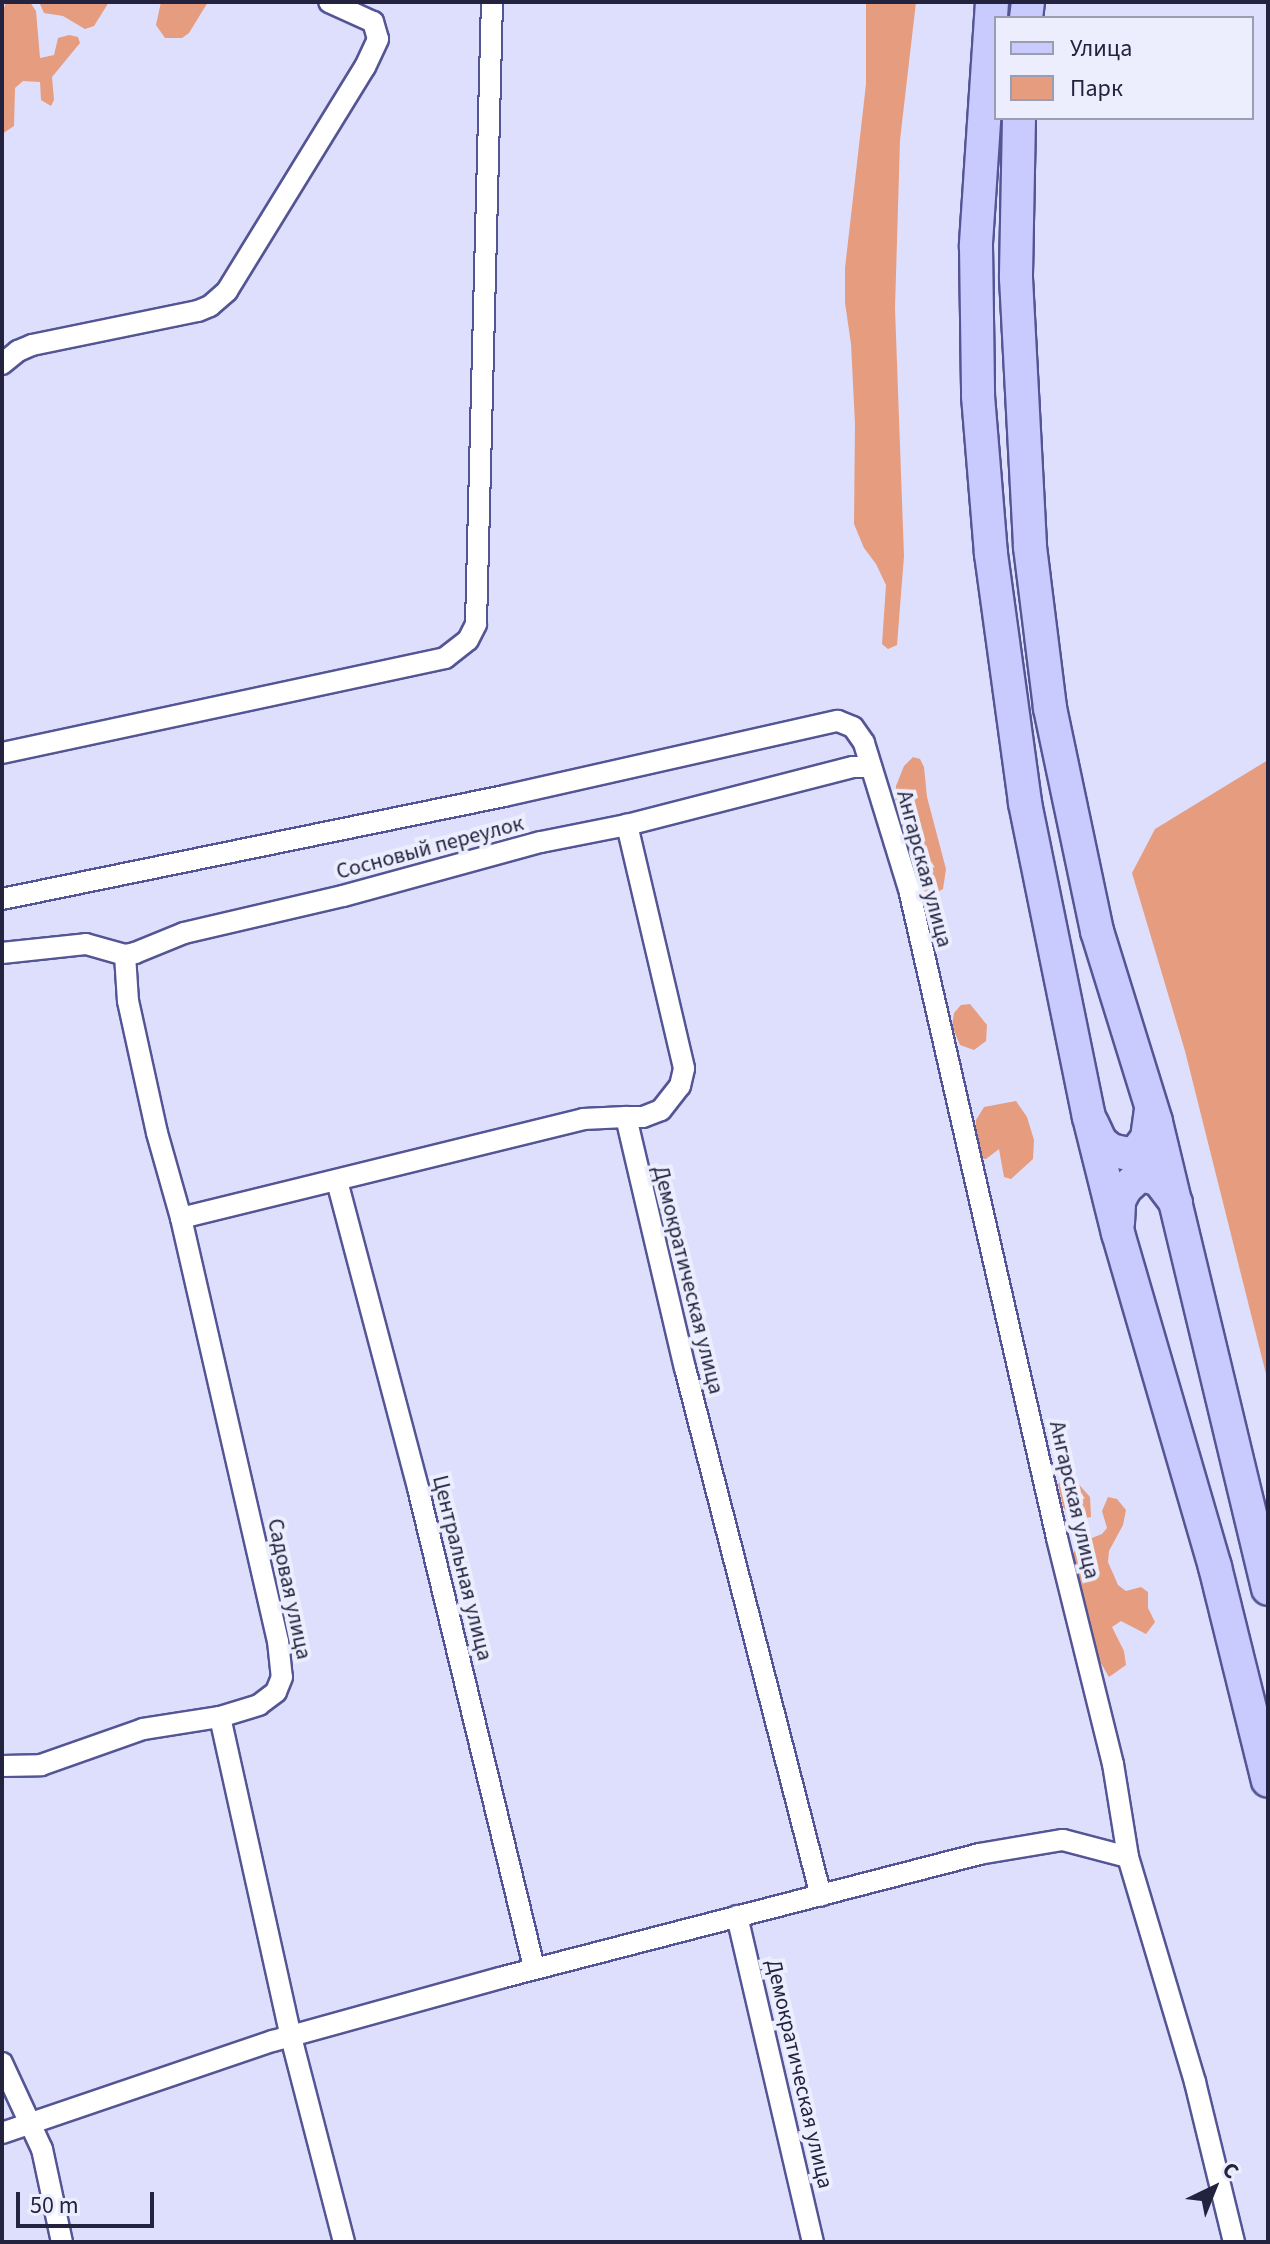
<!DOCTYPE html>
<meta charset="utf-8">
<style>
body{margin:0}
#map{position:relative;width:1270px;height:2244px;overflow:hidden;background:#dddffd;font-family:"Source Sans 3",sans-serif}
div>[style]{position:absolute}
.green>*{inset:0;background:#e69c7f}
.roads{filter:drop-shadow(2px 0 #545594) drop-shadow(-2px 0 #545594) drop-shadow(0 2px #545594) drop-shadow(0 -2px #545594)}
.minor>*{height:20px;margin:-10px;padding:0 10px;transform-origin:10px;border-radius:10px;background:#fff}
.primary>*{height:32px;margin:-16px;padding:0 16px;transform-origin:16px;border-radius:16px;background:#c9cafd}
span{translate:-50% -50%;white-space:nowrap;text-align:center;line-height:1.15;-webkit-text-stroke:8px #eceefd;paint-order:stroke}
.street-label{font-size:22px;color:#23233f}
.frame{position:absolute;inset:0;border:4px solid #23233f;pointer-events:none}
.legend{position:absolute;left:994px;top:16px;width:260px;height:104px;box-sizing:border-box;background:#eceefd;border:2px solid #9c9db1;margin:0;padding:10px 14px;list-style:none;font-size:24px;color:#23233f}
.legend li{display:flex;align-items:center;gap:16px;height:40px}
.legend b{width:40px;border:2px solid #9c9db1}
.north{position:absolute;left:1174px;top:2148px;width:80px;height:80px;-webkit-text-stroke:6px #eceefd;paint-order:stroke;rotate:43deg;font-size:22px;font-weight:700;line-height:32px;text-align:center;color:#23233f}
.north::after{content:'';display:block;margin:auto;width:28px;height:36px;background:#23233f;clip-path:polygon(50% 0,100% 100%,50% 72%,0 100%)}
.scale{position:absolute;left:16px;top:2192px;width:138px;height:36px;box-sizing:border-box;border:4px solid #23233f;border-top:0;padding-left:10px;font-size:24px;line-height:28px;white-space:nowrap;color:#23233f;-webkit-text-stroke:6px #eceefd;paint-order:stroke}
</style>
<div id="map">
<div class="green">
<i style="clip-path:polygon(6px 2px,30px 2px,36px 11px,40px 58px,54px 55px,58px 38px,69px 35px,78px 37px,80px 43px,52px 77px,54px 100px,51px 106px,41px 100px,40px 82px,23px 81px,15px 88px,14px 126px,2px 134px,2px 14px)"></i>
<i style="clip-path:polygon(39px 2px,109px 2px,94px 26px,85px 29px,63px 16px,44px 13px)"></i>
<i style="clip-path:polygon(161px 2px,208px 2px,189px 33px,182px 38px,165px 38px,156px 25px)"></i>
<i style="clip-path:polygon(866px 2px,916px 2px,900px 140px,895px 308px,904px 556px,897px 645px,888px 649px,882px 644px,886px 585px,876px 564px,864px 548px,854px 524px,855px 424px,851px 344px,845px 303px,845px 268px,866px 84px)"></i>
<i style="clip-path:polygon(913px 757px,920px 759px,924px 767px,927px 797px,946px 869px,943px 889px,930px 896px,922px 892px,895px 808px,896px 786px,904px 766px)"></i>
<i style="clip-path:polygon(1268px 760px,1268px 1382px,1185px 1051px,1132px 873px,1155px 829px)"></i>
<i style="clip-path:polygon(970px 1004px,987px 1025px,986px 1041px,974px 1050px,960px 1045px,952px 1026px,954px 1013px,961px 1005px)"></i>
<i style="clip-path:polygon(1016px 1101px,1027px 1117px,1034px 1140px,1033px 1159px,1011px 1179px,1004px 1177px,999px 1149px,986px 1159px,978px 1158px,975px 1154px,976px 1120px,984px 1107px)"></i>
<i style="clip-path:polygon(1063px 1478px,1075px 1480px,1090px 1497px,1091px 1517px,1074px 1520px,1063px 1507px,1058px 1484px)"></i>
<i style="clip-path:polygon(1108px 1497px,1117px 1499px,1126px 1510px,1123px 1525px,1109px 1551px,1108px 1562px,1118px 1585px,1126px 1591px,1141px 1587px,1148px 1592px,1148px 1608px,1155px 1622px,1146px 1634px,1121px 1621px,1112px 1627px,1124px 1651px,1126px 1665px,1109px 1677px,1095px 1653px,1073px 1554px,1079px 1543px,1102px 1534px,1107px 1528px,1102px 1511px)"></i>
</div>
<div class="roads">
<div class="minor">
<i style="left:2px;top:364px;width:21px;rotate:-39deg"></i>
<i style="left:18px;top:351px;width:15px;rotate:-23deg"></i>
<i style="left:32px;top:345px;width:169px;rotate:-11.6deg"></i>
<i style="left:198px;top:311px;width:13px;rotate:-23deg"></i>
<i style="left:210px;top:306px;width:23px;rotate:-41deg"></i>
<i style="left:227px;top:291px;width:263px;rotate:-58.4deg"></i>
<i style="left:365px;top:67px;width:31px;rotate:-65deg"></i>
<i style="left:378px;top:39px;width:18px;rotate:-106deg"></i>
<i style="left:373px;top:22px;width:48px;rotate:-155.6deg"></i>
<i style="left:2px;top:753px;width:453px;rotate:-12.1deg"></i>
<i style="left:445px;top:658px;width:29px;rotate:-38deg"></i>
<i style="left:468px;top:640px;width:18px;rotate:-63deg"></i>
<i style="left:476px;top:624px;width:622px;rotate:-88.53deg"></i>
<i style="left:2px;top:899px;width:512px;rotate:-11.59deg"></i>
<i style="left:504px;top:796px;width:342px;rotate:-12.7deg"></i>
<i style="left:838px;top:721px;width:16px;rotate:22deg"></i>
<i style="left:853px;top:727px;width:19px;rotate:55deg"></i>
<i style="left:864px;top:743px;width:153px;rotate:72.9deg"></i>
<i style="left:909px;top:889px;width:666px;rotate:77.15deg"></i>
<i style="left:1057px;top:1538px;width:233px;rotate:76.1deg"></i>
<i style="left:1113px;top:1764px;width:94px;rotate:80.8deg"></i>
<i style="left:1128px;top:1857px;width:235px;rotate:73.4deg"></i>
<i style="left:1195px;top:2082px;width:165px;rotate:76.3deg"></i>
<i style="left:2px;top:953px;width:84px;rotate:-6.1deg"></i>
<i style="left:86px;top:944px;width:41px;rotate:15.8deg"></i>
<i style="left:125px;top:955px;width:10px;rotate:-11deg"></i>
<i style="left:135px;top:953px;width:53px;rotate:-22.2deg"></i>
<i style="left:184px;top:933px;width:163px;rotate:-13.1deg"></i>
<i style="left:343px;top:896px;width:205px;rotate:-15.3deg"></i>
<i style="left:541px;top:842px;width:88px;rotate:-11.2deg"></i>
<i style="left:627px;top:825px;width:233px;rotate:-14.4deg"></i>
<i style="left:853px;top:767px;width:18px"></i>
<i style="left:125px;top:955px;width:46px;rotate:86.3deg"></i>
<i style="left:128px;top:1001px;width:135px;rotate:77.6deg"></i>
<i style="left:157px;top:1133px;width:88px;rotate:74.2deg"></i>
<i style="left:181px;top:1218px;width:434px;rotate:77.1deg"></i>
<i style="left:278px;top:1641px;width:36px;rotate:84deg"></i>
<i style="left:282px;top:1677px;width:16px;rotate:112deg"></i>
<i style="left:276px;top:1692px;width:21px;rotate:143deg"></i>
<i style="left:259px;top:1705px;width:41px;rotate:162.9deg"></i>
<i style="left:220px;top:1717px;width:328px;rotate:77.5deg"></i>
<i style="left:291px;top:2037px;width:212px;rotate:75.5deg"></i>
<i style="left:626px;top:1117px;width:17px"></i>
<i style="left:643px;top:1117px;width:19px;rotate:-21deg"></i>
<i style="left:661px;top:1110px;width:31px;rotate:-52deg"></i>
<i style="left:680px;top:1086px;width:18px;rotate:-77deg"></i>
<i style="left:684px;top:1068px;width:250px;rotate:-103.2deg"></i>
<i style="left:337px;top:1181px;width:318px;rotate:75.2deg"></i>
<i style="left:418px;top:1488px;width:495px;rotate:76.4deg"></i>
<i style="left:181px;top:1218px;width:414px;rotate:-13.8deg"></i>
<i style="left:583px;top:1119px;width:43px;rotate:-2.7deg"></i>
<i style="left:626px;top:1117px;width:258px;rotate:76.8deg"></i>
<i style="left:685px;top:1368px;width:545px;rotate:75.56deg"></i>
<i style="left:2px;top:1766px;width:39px;rotate:-1deg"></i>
<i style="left:41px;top:1765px;width:108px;rotate:-19.4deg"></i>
<i style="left:143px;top:1729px;width:78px;rotate:-8.9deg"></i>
<i style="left:737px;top:1916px;width:335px;rotate:76.9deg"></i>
<i style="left:2px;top:2063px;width:95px;rotate:65.1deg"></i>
<i style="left:42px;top:2149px;width:95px;rotate:77.9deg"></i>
<i style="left:2px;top:2133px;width:286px;rotate:-18.8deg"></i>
<i style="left:273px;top:2041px;width:236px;rotate:-15.5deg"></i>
<i style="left:500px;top:1978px;width:495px;rotate:-14.5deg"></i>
<i style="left:979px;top:1854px;width:85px;rotate:-9.5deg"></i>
<i style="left:1063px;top:1840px;width:67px;rotate:14.7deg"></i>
</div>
<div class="primary">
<i style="left:992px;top:2px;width:245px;rotate:93.8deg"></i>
<i style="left:976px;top:246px;width:150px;rotate:89.2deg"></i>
<i style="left:978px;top:396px;width:159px;rotate:85.3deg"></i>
<i style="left:991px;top:554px;width:251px;rotate:82.2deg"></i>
<i style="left:1025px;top:803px;width:320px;rotate:78.5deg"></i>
<i style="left:1089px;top:1117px;width:120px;rotate:76deg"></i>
<i style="left:1118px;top:1233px;width:348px;rotate:73.8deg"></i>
<i style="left:1215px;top:1567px;width:220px;rotate:76.1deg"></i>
<i style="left:1026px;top:18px;width:16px;rotate:-83deg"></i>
<i style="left:1019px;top:118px;width:160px;rotate:91.1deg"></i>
<i style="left:1016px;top:278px;width:269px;rotate:87deg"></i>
<i style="left:1030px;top:547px;width:162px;rotate:82.9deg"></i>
<i style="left:1050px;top:708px;width:228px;rotate:78.1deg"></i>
<i style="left:1097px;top:931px;width:200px;rotate:72.8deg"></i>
<i style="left:1156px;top:1122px;width:480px;rotate:76.5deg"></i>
<i style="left:1092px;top:1123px;width:21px;rotate:65deg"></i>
<i style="left:1101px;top:1142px;width:13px;rotate:39deg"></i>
<i style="left:1111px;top:1150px;width:17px;rotate:13deg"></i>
<i style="left:1128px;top:1154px;width:9px;rotate:-18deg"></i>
<i style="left:1137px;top:1151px;width:16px;rotate:-52deg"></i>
<i style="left:1147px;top:1138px;width:27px;rotate:-82deg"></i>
<i style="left:1118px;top:1223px;width:22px;rotate:-87deg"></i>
<i style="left:1119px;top:1201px;width:13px;rotate:-63deg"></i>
<i style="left:1125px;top:1189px;width:21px;rotate:-43deg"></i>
<i style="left:1140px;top:1175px;width:18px;rotate:13deg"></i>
<i style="left:1158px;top:1179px;width:30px;rotate:53deg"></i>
</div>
</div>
<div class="street-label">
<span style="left:430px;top:848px;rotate:-15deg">Сосновый переулок</span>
<span style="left:924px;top:869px;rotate:75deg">Ангарская улица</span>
<span style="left:688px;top:1280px;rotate:76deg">Демократическая улица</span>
<span style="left:1074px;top:1500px;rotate:77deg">Ангарская улица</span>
<span style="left:462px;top:1568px;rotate:76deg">Центральная улица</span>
<span style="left:289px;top:1589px;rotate:78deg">Садовая улица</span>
<span style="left:799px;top:2074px;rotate:77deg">Демократическая улица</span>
</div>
<div class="frame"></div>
<ul class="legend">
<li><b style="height:10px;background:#c9cafd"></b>Улица</li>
<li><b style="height:22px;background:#e69c7f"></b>Парк</li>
</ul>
<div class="north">С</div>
<div class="scale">50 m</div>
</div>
